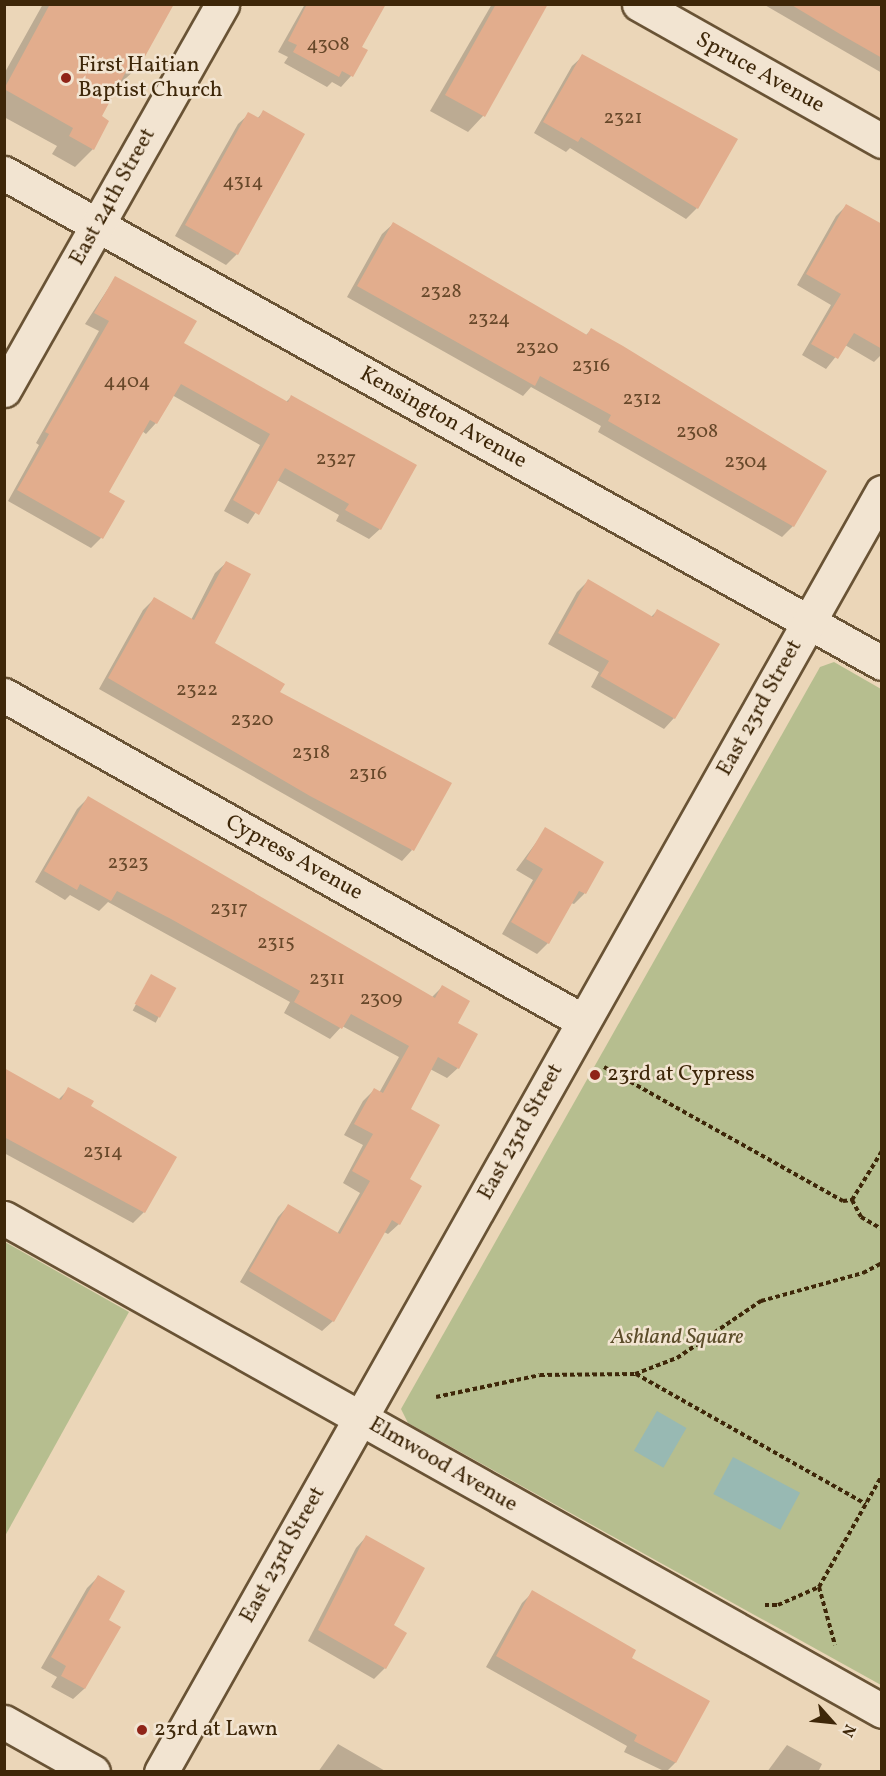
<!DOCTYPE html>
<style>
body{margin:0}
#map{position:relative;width:886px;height:1776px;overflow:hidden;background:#ebd6b8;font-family:Vollkorn,serif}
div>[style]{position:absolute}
.green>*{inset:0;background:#b6be8f}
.water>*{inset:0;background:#98b9b3;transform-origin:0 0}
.shadow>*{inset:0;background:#0003;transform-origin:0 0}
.building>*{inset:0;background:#e2ad8d;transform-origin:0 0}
.path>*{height:4px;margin-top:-2px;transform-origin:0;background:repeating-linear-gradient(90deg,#3e2709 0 4.5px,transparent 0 7.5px)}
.roads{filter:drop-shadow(2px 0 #695335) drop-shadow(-2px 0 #695335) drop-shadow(0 2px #695335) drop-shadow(0 -2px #695335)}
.street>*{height:33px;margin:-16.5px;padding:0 16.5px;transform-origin:16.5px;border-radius:16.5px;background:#f2e4d1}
.secondary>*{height:33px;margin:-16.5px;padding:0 16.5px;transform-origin:16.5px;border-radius:16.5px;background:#f2e4d1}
.dots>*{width:16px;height:16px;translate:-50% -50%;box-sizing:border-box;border:3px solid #f2e4d1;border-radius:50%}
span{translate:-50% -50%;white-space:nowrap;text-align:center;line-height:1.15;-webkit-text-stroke:5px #f2e4d1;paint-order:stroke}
.number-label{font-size:20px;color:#67482a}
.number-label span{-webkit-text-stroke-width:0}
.poi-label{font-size:22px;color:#3e2709}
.left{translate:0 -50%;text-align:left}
.street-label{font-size:22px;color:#3e2709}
.park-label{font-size:22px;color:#5c4d2a;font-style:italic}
.frame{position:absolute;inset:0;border:6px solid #3e2709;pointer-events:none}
.north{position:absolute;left:802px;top:1692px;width:60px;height:60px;-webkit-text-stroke:4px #f2e4d1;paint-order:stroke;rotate:117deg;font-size:16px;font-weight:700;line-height:24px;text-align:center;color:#3e2709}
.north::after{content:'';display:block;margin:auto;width:21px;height:27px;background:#3e2709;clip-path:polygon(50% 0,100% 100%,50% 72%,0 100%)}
</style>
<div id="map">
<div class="green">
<i style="clip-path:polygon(834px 662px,881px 689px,881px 1685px,408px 1423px,401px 1409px,820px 667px)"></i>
<i style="clip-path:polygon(5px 1242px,129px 1312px,5px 1536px)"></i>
</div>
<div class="water">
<i style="left:657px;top:1411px;width:34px;height:46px;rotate:30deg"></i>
<i style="left:733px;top:1457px;width:76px;height:42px;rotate:28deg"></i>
</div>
<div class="shadow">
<i style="clip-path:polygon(43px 4px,173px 4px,135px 70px,116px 87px,100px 116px,93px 149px,75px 167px,52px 154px,57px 146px,4px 117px,4px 74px)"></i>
<i style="clip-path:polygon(305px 4px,383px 4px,360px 47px,351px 76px,341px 87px,332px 82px,327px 87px,284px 63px,288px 57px,278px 52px)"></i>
<i style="clip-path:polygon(492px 4px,528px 4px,542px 12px,483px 116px,468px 132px,430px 111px)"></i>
<i style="clip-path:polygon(763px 4px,882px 4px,882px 73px)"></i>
<i style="clip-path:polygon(583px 56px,697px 208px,686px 219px,570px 148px,566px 152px,534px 133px,572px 66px)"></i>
<i style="clip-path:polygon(263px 112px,237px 254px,226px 265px,175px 236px,238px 124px,249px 114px,257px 119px)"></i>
<i style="clip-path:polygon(846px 206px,882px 225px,882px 354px,874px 362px,845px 345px,826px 369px,802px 355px,831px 305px,797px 285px,836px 216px)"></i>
<i style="clip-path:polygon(393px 224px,585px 336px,591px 330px,825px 471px,793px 526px,782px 537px,598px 432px,601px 426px,531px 387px,523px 396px,347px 297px,382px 234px)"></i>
<i style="clip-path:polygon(115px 278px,182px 344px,286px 402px,291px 397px,380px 529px,369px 539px,336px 521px,339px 515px,277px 480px,248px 524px,224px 511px,260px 445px,172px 395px,156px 423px,146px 434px,142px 431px,107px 493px,101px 538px,91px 548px,8px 501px,39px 445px,36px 443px,99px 331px,85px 324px)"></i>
<i style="clip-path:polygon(226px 563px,213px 643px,278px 693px,412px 850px,402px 861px,99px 689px,143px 610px,154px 599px,191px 620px,215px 573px)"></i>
<i style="clip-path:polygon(588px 581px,651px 617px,657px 611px,674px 718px,664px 729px,591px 687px,599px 672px,548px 644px,577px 592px)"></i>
<i style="clip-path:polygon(88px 798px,431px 998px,442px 987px,456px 1024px,458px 1068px,447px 1078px,430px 1069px,409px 1109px,408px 1180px,399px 1224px,388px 1234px,384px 1232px,333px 1321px,322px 1331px,240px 1282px,278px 1217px,288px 1206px,337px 1234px,360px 1193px,343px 1183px,363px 1145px,344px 1135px,363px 1101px,374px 1090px,379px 1093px,399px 1057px,342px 1026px,330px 1039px,284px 1013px,290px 1002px,108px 902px,99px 911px,70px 895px,65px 900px,35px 882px,77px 809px)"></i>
<i style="clip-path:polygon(546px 829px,602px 863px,584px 894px,574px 904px,571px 903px,548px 943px,537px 954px,502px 934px,533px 880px,516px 870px)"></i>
<i style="left:151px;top:976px;width:26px;height:39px;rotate:28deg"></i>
<i style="clip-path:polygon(4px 1070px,58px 1100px,69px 1089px,89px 1106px,144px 1212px,133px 1223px,4px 1153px)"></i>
<i style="clip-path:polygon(366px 1537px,391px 1626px,385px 1668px,374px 1679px,308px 1641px,356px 1548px)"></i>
<i style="clip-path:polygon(98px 1577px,107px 1621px,84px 1689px,73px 1699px,51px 1687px,57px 1677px,41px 1668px,87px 1588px)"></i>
<i style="clip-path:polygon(533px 1592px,630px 1658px,708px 1701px,675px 1763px,666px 1772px,624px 1752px,627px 1746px,486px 1667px,522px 1603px)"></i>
<i style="clip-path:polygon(338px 1744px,387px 1772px,318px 1772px)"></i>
<i style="clip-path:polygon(787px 1745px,822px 1764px,818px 1772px,767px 1772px)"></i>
</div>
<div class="building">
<i style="clip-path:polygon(50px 4px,174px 4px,137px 71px,129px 66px,102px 116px,109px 121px,94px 150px,69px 136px,73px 128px,4px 89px)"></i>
<i style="clip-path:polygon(307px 4px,386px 4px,362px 47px,368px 50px,353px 77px,342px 71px,339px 77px,293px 52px,297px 45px,288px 41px)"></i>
<i style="clip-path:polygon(496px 4px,548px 4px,485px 117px,445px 95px)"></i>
<i style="clip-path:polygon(790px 4px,882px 4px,882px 58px,840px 34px)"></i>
<i style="clip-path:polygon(582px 54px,738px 139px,698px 209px,581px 137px,578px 142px,543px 122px)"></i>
<i style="clip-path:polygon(263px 110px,305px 134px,238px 255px,185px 225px,248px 112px,259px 118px)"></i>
<i style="clip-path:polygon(846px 204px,882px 224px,882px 349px,854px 333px,838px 359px,811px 344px,841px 294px,806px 274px)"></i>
<i style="clip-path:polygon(393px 222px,587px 335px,591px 328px,623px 346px,827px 471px,794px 527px,608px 421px,611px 415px,540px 376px,535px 386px,357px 286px)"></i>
<i style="clip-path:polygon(115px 276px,197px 321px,184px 343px,288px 402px,291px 395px,417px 465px,381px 530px,345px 510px,349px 504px,285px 468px,259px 515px,233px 500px,270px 434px,181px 384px,157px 424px,150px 420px,109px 492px,125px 501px,103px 539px,17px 490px,49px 434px,45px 432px,109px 321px,94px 313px)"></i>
<i style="clip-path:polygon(226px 561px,251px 574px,215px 643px,285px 684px,280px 692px,452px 783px,414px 851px,310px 796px,108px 678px,154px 597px,194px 620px)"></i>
<i style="clip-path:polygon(588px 579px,653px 617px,657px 609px,720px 644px,675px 719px,600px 676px,609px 661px,558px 633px)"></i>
<i style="clip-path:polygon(88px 796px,435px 998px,442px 985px,470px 1001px,458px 1023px,478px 1034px,459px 1069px,438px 1057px,411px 1109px,440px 1125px,410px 1179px,422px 1186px,400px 1225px,392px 1220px,334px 1322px,249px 1271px,288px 1204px,340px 1234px,370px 1181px,352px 1171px,373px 1134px,354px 1124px,374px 1088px,383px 1093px,409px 1046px,351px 1014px,342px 1029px,294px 1002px,300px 991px,171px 919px,117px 891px,111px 901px,80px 884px,77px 890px,44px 871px)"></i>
<i style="clip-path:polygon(545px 827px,604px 862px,586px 894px,579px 891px,549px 944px,511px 922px,543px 869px,526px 859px)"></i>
<i style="left:151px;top:974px;width:29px;height:34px;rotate:29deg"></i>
<i style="clip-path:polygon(4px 1068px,61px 1100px,68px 1087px,94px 1101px,91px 1106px,177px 1157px,145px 1213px,4px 1137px)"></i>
<i style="clip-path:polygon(366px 1535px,425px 1568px,394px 1625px,407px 1633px,386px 1669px,318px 1630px)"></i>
<i style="clip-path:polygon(98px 1575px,125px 1591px,109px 1620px,121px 1627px,85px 1689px,61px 1676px,66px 1666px,51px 1657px)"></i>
<i style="clip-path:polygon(532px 1590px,636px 1650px,632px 1658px,710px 1701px,676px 1763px,634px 1741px,637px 1735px,496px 1656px)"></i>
</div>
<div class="path">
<i style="left:604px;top:1067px;width:274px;rotate:29.3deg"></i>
<i style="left:843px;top:1201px;width:9px;rotate:-6deg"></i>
<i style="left:852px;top:1200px;width:57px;rotate:-58.5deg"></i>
<i style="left:852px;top:1200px;width:19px;rotate:62deg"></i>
<i style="left:861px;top:1217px;width:24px;rotate:30deg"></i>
<i style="left:636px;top:1374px;width:264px;rotate:29.5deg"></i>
<i style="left:436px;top:1397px;width:106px;rotate:-11.9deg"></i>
<i style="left:540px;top:1375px;width:95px;rotate:-0.6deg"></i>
<i style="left:635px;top:1374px;width:45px;rotate:-20.9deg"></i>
<i style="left:677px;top:1358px;width:102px;rotate:-34.2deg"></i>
<i style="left:761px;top:1301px;width:106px;rotate:-15.4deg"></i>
<i style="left:863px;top:1273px;width:21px;rotate:-28deg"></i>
<i style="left:819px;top:1587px;width:60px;rotate:74.6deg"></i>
<i style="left:765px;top:1605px;width:13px"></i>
<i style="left:778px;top:1605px;width:45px;rotate:-23.7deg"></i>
<i style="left:819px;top:1587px;width:129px;rotate:-60.6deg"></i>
</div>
<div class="roads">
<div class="street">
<i style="left:639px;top:4px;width:279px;rotate:29.4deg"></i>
<i style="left:4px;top:173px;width:1005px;rotate:29.17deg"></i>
<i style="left:4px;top:390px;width:443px;rotate:-60.5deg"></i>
<i style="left:4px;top:695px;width:664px;rotate:29.38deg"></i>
<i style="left:4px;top:1218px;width:1007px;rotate:29.31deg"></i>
<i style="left:4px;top:1722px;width:102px;rotate:29.3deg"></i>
</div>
<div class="secondary">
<i style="left:161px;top:1772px;width:1469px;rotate:-60.61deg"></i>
</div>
</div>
<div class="dots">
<i style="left:66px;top:78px;background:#8f2418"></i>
<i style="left:595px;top:1075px;background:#8f2418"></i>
<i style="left:142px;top:1730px;background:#8f2418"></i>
</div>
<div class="number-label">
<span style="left:328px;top:45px">4308</span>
<span style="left:623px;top:118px">2321</span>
<span style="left:243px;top:182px">4314</span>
<span style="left:441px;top:292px">2328</span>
<span style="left:489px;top:319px">2324</span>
<span style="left:537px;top:348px">2320</span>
<span style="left:591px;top:366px">2316</span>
<span style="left:127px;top:382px">4404</span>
<span style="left:642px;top:399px">2312</span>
<span style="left:697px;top:432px">2308</span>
<span style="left:336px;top:459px">2327</span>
<span style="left:746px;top:462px">2304</span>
<span style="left:197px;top:690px">2322</span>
<span style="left:252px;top:720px">2320</span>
<span style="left:311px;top:753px">2318</span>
<span style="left:368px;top:774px">2316</span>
<span style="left:128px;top:863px">2323</span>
<span style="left:229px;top:909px">2317</span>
<span style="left:276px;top:943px">2315</span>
<span style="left:327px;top:979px">2311</span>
<span style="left:381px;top:999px">2309</span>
<span style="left:103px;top:1152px">2314</span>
</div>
<div class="poi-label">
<span class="left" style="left:78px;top:78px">First Haitian<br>Baptist Church</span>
<span class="left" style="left:607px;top:1075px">23rd at Cypress</span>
<span class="left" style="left:154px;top:1730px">23rd at Lawn</span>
</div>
<div class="street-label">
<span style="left:760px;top:73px;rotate:29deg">Spruce Avenue</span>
<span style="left:113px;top:197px;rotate:-61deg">East 24th Street</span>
<span style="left:443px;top:418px;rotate:29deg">Kensington Avenue</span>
<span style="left:760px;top:708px;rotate:-61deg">East 23rd Street</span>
<span style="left:294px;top:858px;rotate:29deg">Cypress Avenue</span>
<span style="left:521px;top:1132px;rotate:-61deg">East 23rd Street</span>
<span style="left:443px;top:1465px;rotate:30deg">Elmwood Avenue</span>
<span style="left:283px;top:1555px;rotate:-61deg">East 23rd Street</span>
</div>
<div class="park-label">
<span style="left:677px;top:1338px">Ashland Square</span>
</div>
<div class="frame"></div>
<div class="north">N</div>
</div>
